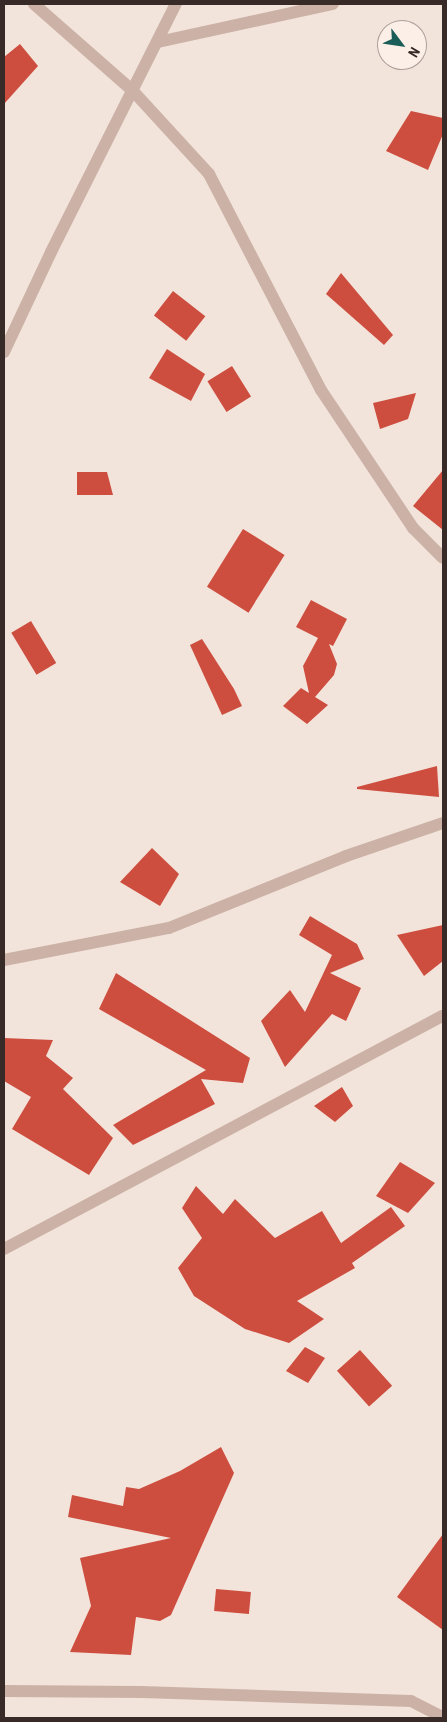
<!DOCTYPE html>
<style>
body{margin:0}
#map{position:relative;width:447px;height:1722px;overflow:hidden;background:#f3e4db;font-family:"Roboto Condensed",sans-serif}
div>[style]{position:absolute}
.building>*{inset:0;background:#cd4e3f;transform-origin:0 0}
.street>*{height:12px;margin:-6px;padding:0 6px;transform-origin:6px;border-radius:6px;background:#ccb2a6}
span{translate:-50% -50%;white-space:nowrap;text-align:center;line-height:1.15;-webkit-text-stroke:4px #fbefe8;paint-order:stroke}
.frame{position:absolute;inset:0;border:5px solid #382a27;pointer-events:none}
.north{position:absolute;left:377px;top:20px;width:50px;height:50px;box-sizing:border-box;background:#fbefe8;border:1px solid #ada09b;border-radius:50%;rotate:121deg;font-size:14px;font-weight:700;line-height:20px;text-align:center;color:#382a27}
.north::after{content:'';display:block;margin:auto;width:18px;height:22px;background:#1a5c57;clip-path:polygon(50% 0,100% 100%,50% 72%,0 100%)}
</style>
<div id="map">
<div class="building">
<i style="clip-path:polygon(20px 44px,38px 66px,4px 104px,4px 57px)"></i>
<i style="clip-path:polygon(411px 111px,443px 118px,443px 134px,428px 170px,386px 151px)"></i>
<i style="clip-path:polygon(341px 273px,393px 335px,384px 345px,326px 294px)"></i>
<i style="left:173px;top:291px;width:41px;height:31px;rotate:38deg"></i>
<i style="clip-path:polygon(167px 349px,205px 374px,191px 401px,149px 378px)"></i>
<i style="left:232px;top:366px;width:36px;height:29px;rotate:58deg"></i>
<i style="clip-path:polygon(416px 393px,408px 419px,380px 429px,373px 403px)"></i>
<i style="clip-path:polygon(443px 470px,443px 530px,413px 506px)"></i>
<i style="clip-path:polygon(77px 472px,107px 472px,113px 495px,77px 495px)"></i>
<i style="left:243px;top:529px;width:49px;height:68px;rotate:32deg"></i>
<i style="clip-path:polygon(311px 600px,347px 619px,333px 646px,329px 644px,337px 664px,334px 675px,315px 697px,328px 705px,307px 724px,283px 706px,301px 688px,309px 693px,303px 666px,318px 638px,296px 627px)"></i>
<i style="left:31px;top:621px;width:49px;height:23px;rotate:59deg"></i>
<i style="clip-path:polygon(202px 639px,234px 689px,242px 706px,222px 715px,190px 645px)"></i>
<i style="clip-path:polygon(437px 766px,439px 797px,357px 789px,357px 787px)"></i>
<i style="clip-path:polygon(152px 848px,179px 874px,160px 906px,120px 882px)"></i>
<i style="clip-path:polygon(310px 916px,357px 944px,364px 959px,330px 973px,361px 988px,346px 1021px,332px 1014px,285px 1067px,261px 1021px,290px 990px,305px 1012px,332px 955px,299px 935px)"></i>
<i style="clip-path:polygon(443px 925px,443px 961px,424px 976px,397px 935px)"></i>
<i style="clip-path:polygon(116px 973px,250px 1058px,243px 1083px,201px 1079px,215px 1104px,133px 1145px,113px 1125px,206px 1070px,99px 1009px)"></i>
<i style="clip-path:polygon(4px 1038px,53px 1040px,46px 1056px,73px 1078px,63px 1089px,113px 1138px,89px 1175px,12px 1129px,31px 1097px,4px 1081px)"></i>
<i style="clip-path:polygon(342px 1087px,353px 1106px,335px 1122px,314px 1106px)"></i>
<i style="clip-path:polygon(400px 1162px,435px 1183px,408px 1213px,376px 1196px)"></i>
<i style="clip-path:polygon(196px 1186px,223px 1214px,235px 1199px,275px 1238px,322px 1211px,341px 1243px,391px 1207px,405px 1226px,352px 1263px,355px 1268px,297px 1301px,324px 1319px,289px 1343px,245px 1329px,194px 1296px,178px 1268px,202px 1238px,182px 1208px)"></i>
<i style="clip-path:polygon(305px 1347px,325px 1358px,308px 1383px,286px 1371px)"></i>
<i style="left:360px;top:1350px;width:48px;height:31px;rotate:48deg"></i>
<i style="clip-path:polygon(221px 1447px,234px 1473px,171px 1615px,160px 1621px,136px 1617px,131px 1655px,70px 1652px,91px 1606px,80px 1558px,171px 1538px,68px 1517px,72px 1495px,123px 1506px,126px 1487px,139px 1489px,180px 1471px)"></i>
<i style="clip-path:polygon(443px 1534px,443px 1630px,397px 1597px)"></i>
<i style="left:216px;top:1589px;width:35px;height:22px;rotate:5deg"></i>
</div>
<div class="street">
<i style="left:34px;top:4px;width:132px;rotate:41.3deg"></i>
<i style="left:133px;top:91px;width:113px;rotate:47.5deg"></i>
<i style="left:209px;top:174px;width:243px;rotate:62.6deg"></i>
<i style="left:321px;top:390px;width:166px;rotate:56.3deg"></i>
<i style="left:413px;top:528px;width:42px;rotate:45deg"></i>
<i style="left:158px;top:42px;width:179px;rotate:-12.3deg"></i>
<i style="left:4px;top:352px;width:110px;rotate:-64.8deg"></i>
<i style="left:51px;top:252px;width:278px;rotate:-63.3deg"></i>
<i style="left:4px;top:960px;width:168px;rotate:-11deg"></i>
<i style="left:169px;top:928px;width:191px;rotate:-22.1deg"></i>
<i style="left:346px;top:856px;width:102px;rotate:-18.8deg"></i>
<i style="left:4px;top:1249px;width:497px;rotate:-28deg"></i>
<i style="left:4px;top:1691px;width:138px;rotate:0.4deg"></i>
<i style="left:142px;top:1692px;width:269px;rotate:1.9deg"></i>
<i style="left:411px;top:1701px;width:36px;rotate:27deg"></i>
</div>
<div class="frame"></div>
<div class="north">N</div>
</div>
